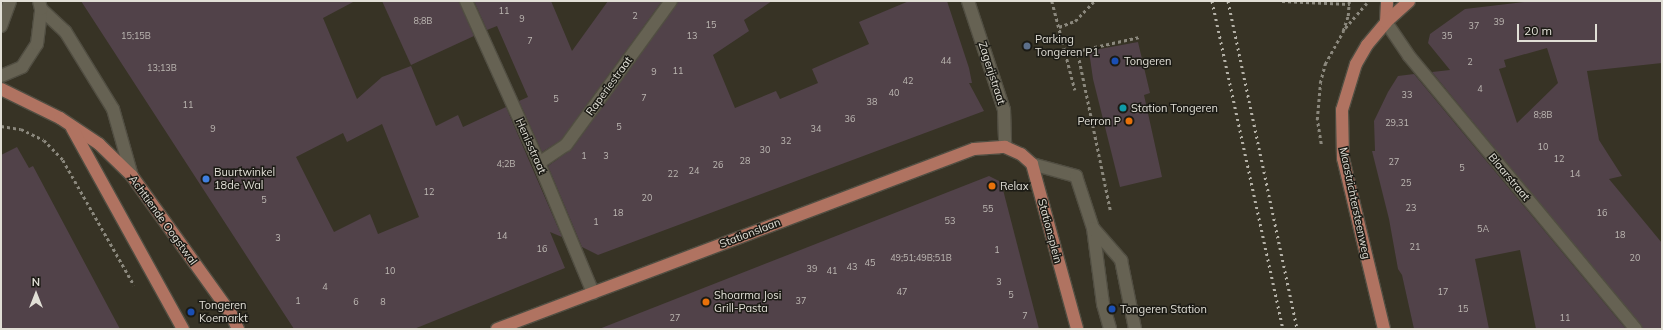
<!DOCTYPE html>
<style>
body{margin:0}
#map{position:relative;width:1663px;height:330px;overflow:hidden;background:#373325;font-family:Mulish,sans-serif}
div>[style]{position:absolute}
.building>*{inset:0;background:#514249}
.path>*{height:2.5px;margin-top:-1.25px;transform-origin:0;background:repeating-linear-gradient(90deg,#8b887d 0 3px,transparent 0 6px)}
.roads{filter:drop-shadow(1px 0 #514e42) drop-shadow(-1px 0 #514e42) drop-shadow(0 1px #514e42) drop-shadow(0 -1px #514e42)}
.minor>*{height:12px;margin:-6px;padding:0 6px;transform-origin:6px;border-radius:6px;background:#666253}
.major>*{height:12px;margin:-6px;padding:0 6px;transform-origin:6px;border-radius:6px;background:#b07361}
.rail>*{height:3px;margin-top:-1.5px;transform-origin:0;background:repeating-linear-gradient(90deg,#b5b2a8 0 2px,transparent 0 6px)}
.dots>*{width:11px;height:11px;translate:-50% -50%;box-sizing:border-box;border:2px solid #1c1b15;border-radius:50%}
span{translate:-50% -50%;white-space:nowrap;text-align:center;line-height:1.15;-webkit-text-stroke:3px #1c1b15;paint-order:stroke}
.number-label{font-size:9px;color:#bdb8b3}
.number-label span{-webkit-text-stroke-width:0}
.poi-label{font-size:11px;color:#e1dfd6}
.left{translate:0 -50%;text-align:left}
.right{translate:-100% -50%;text-align:right}
.street-label{font-size:11px;color:#e1dfd6}
.frame{position:absolute;inset:0;border:2px solid #e1dfd6;pointer-events:none}
.north{position:absolute;left:16px;top:274px;width:40px;height:40px;-webkit-text-stroke:3px #1c1b15;paint-order:stroke;rotate:0deg;font-size:11px;font-weight:700;line-height:16px;text-align:center;color:#e1dfd6}
.north::after{content:'';display:block;margin:auto;width:14px;height:18px;background:#e1dfd6;clip-path:polygon(50% 0,100% 100%,50% 72%,0 100%)}
.scale{position:absolute;left:1517px;top:24px;width:80px;height:18px;box-sizing:border-box;border:2px solid #e1dfd6;border-top:0;padding-left:5px;font-size:12px;line-height:14px;white-space:nowrap;color:#e1dfd6;-webkit-text-stroke:3px #1c1b15;paint-order:stroke}
</style>
<div id="map">
<div class="building">
<i style="clip-path:polygon(evenodd,81px 1px,355px 1px,323px 18px,357px 99px,382px 77px,411px 66px,436px 126px,458px 115px,463px 127px,506px 107px,562px 237px,550px 232px,565px 268px,414px 329px,294px 329px,81px 1px,382px 124px,419px 217px,378px 234px,370px 214px,334px 232px,296px 157px,343px 133px,347px 142px,382px 124px)"></i>
<i style="clip-path:polygon(382px 1px,459px 1px,474px 36px,411px 65px)"></i>
<i style="clip-path:polygon(474px 1px,551px 1px,572px 51px,608px 1px,662px 1px,561px 140px,542px 152px,519px 101px,528px 97px,497px 26px,487px 30px)"></i>
<i style="clip-path:polygon(678px 1px,772px 1px,744px 20px,749px 31px,713px 55px,735px 108px,776px 91px,780px 99px,818px 83px,812px 69px,869px 44px,859px 22px,909px 1px,947px 1px,969px 68px,972px 83px,969px 83px,984px 111px,598px 255px,582px 247px,548px 166px,572px 149px)"></i>
<i style="clip-path:polygon(evenodd,1532px 1px,1662px 1px,1662px 63px,1587px 71px,1599px 140px,1622px 176px,1609px 179px,1662px 243px,1662px 329px,1643px 329px,1432px 72px,1450px 70px,1428px 43px,1430px 34px,1465px 9px,1532px 1px,1547px 48px,1558px 83px,1517px 123px,1499px 69px,1506px 67px,1504px 60px,1547px 48px)"></i>
<i style="clip-path:polygon(1138px 42px,1150px 93px,1144px 95px,1162px 177px,1120px 187px,1093px 79px,1089px 51px)"></i>
<i style="clip-path:polygon(1414px 74px,1626px 329px,1536px 329px,1520px 250px,1475px 259px,1489px 329px,1414px 329px,1402px 275px,1398px 269px,1389px 219px,1372px 151px,1375px 151px,1374px 121px,1388px 92px,1398px 76px)"></i>
<i style="clip-path:polygon(17px 147px,29px 168px,33px 166px,120px 329px,1px 329px,1px 155px)"></i>
<i style="clip-path:polygon(989px 176px,1001px 182px,1039px 329px,599px 329px)"></i>
</div>
<div class="path">
<i style="left:1052px;top:1px;width:92px;rotate:75.5deg"></i>
<i style="left:1282px;top:1px;width:68px;rotate:2.5deg"></i>
<i style="left:1059px;top:27px;width:17px;rotate:-21deg"></i>
<i style="left:1075px;top:21px;width:28px;rotate:-46deg"></i>
<i style="left:1345px;top:28px;width:33px;rotate:-49deg"></i>
<i style="left:1px;top:126px;width:20px;rotate:9deg"></i>
<i style="left:21px;top:129px;width:25px;rotate:26deg"></i>
<i style="left:44px;top:140px;width:28px;rotate:46deg"></i>
<i style="left:63px;top:160px;width:144px;rotate:60.4deg"></i>
<i style="left:1321px;top:144px;width:24px;rotate:-99deg"></i>
<i style="left:1317px;top:120px;width:37px;rotate:-85deg"></i>
<i style="left:1320px;top:83px;width:20px;rotate:-75deg"></i>
<i style="left:1325px;top:64px;width:38px;rotate:-61deg"></i>
<i style="left:1343px;top:31px;width:16px;rotate:-72deg"></i>
<i style="left:1348px;top:16px;width:15px;rotate:-86deg"></i>
<i style="left:1110px;top:210px;width:162px;rotate:-101.7deg"></i>
<i style="left:1077px;top:51px;width:64px;rotate:-12.7deg"></i>
</div>
<div class="roads">
<div class="minor">
<i style="left:466px;top:1px;width:178px;rotate:65.7deg"></i>
<i style="left:539px;top:163px;width:141px;rotate:67.4deg"></i>
<i style="left:968px;top:1px;width:115px;rotate:71.7deg"></i>
<i style="left:1004px;top:110px;width:37px;rotate:88deg"></i>
<i style="left:41px;top:9px;width:33px;rotate:43deg"></i>
<i style="left:65px;top:31px;width:92px;rotate:58.4deg"></i>
<i style="left:113px;top:109px;width:70px;rotate:74.2deg"></i>
<i style="left:1386px;top:22px;width:41px;rotate:55.9deg"></i>
<i style="left:1409px;top:56px;width:355px;rotate:50.3deg"></i>
<i style="left:1px;top:26px;width:27px;rotate:-70deg"></i>
<i style="left:1px;top:76px;width:23px;rotate:-23deg"></i>
<i style="left:22px;top:67px;width:27px;rotate:-57deg"></i>
<i style="left:37px;top:44px;width:35px;rotate:-83deg"></i>
<i style="left:41px;top:9px;width:8px;rotate:-104deg"></i>
<i style="left:539px;top:163px;width:32px;rotate:-34deg"></i>
<i style="left:566px;top:145px;width:178px;rotate:-53.9deg"></i>
<i style="left:1032px;top:164px;width:46px;rotate:15.3deg"></i>
<i style="left:1076px;top:176px;width:55px;rotate:71.9deg"></i>
<i style="left:1093px;top:228px;width:77px;rotate:82.5deg"></i>
<i style="left:1103px;top:304px;width:26px;rotate:74deg"></i>
<i style="left:1093px;top:228px;width:43px;rotate:48.8deg"></i>
<i style="left:1121px;top:260px;width:70px;rotate:78.5deg"></i>
</div>
<div class="major">
<i style="left:1386px;top:22px;width:21px;rotate:-87deg"></i>
<i style="left:1px;top:89px;width:66px;rotate:26.2deg"></i>
<i style="left:60px;top:118px;width:47px;rotate:33.7deg"></i>
<i style="left:99px;top:144px;width:46px;rotate:44.1deg"></i>
<i style="left:132px;top:176px;width:170px;rotate:54.3deg"></i>
<i style="left:231px;top:314px;width:17px;rotate:65deg"></i>
<i style="left:72px;top:128px;width:230px;rotate:61.1deg"></i>
<i style="left:497px;top:329px;width:510px;rotate:-20.67deg"></i>
<i style="left:974px;top:149px;width:31px;rotate:-4deg"></i>
<i style="left:1005px;top:147px;width:17px;rotate:24deg"></i>
<i style="left:1021px;top:154px;width:15px;rotate:42deg"></i>
<i style="left:1032px;top:164px;width:171px;rotate:74.7deg"></i>
<i style="left:1384px;top:329px;width:176px;rotate:-103.5deg"></i>
<i style="left:1343px;top:158px;width:48px;rotate:-91.2deg"></i>
<i style="left:1342px;top:110px;width:48px;rotate:-73.1deg"></i>
<i style="left:1356px;top:64px;width:22px;rotate:-60deg"></i>
<i style="left:1367px;top:45px;width:30px;rotate:-50deg"></i>
<i style="left:1386px;top:22px;width:31px;rotate:-42deg"></i>
</div>
</div>
<div class="rail">
<i style="left:1212px;top:1px;width:336px;rotate:77.8deg"></i>
<i style="left:1228px;top:1px;width:335px;rotate:78.1deg"></i>
</div>
<div class="dots">
<i style="left:1027px;top:46px;background:#5c6f8a"></i>
<i style="left:1115px;top:61px;background:#1a4fb4"></i>
<i style="left:1123px;top:108px;background:#0f9aa8"></i>
<i style="left:1129px;top:121px;background:#e8710a"></i>
<i style="left:206px;top:179px;background:#3f7fe0"></i>
<i style="left:992px;top:186px;background:#e8710a"></i>
<i style="left:706px;top:302px;background:#e8710a"></i>
<i style="left:1112px;top:309px;background:#1a4fb4"></i>
<i style="left:191px;top:312px;background:#1a4fb4"></i>
</div>
<div class="number-label">
<span style="left:504px;top:11px">11</span>
<span style="left:635px;top:16px">2</span>
<span style="left:522px;top:19px">9</span>
<span style="left:423px;top:21px">8;8B</span>
<span style="left:1499px;top:22px">39</span>
<span style="left:711px;top:25px">15</span>
<span style="left:1474px;top:26px">37</span>
<span style="left:136px;top:36px">15;15B</span>
<span style="left:692px;top:36px">13</span>
<span style="left:1447px;top:36px">35</span>
<span style="left:530px;top:41px">7</span>
<span style="left:946px;top:61px">44</span>
<span style="left:1470px;top:62px">2</span>
<span style="left:162px;top:68px">13;13B</span>
<span style="left:678px;top:71px">11</span>
<span style="left:654px;top:72px">9</span>
<span style="left:908px;top:81px">42</span>
<span style="left:1480px;top:89px">4</span>
<span style="left:894px;top:93px">40</span>
<span style="left:1407px;top:95px">33</span>
<span style="left:644px;top:98px">7</span>
<span style="left:556px;top:99px">5</span>
<span style="left:872px;top:102px">38</span>
<span style="left:188px;top:105px">11</span>
<span style="left:1543px;top:115px">8;8B</span>
<span style="left:850px;top:119px">36</span>
<span style="left:1397px;top:123px">29,31</span>
<span style="left:619px;top:127px">5</span>
<span style="left:213px;top:129px">9</span>
<span style="left:816px;top:129px">34</span>
<span style="left:786px;top:141px">32</span>
<span style="left:1543px;top:147px">10</span>
<span style="left:765px;top:150px">30</span>
<span style="left:584px;top:156px">1</span>
<span style="left:606px;top:156px">3</span>
<span style="left:1559px;top:159px">12</span>
<span style="left:745px;top:161px">28</span>
<span style="left:1394px;top:162px">27</span>
<span style="left:506px;top:164px">4;2B</span>
<span style="left:718px;top:165px">26</span>
<span style="left:1462px;top:168px">5</span>
<span style="left:694px;top:171px">24</span>
<span style="left:673px;top:174px">22</span>
<span style="left:1575px;top:174px">14</span>
<span style="left:1406px;top:183px">25</span>
<span style="left:429px;top:192px">12</span>
<span style="left:647px;top:198px">20</span>
<span style="left:264px;top:200px">5</span>
<span style="left:1411px;top:208px">23</span>
<span style="left:988px;top:209px">55</span>
<span style="left:618px;top:213px">18</span>
<span style="left:1602px;top:213px">16</span>
<span style="left:950px;top:221px">53</span>
<span style="left:596px;top:222px">1</span>
<span style="left:1483px;top:229px">5A</span>
<span style="left:1620px;top:235px">18</span>
<span style="left:502px;top:236px">14</span>
<span style="left:278px;top:238px">3</span>
<span style="left:1415px;top:247px">21</span>
<span style="left:542px;top:249px">16</span>
<span style="left:997px;top:250px">1</span>
<span style="left:921px;top:258px">49;51;49B;51B</span>
<span style="left:1635px;top:258px">20</span>
<span style="left:870px;top:263px">45</span>
<span style="left:852px;top:267px">43</span>
<span style="left:812px;top:269px">39</span>
<span style="left:390px;top:271px">10</span>
<span style="left:832px;top:271px">41</span>
<span style="left:999px;top:282px">3</span>
<span style="left:325px;top:287px">4</span>
<span style="left:902px;top:292px">47</span>
<span style="left:1443px;top:292px">17</span>
<span style="left:1011px;top:295px">5</span>
<span style="left:298px;top:301px">1</span>
<span style="left:801px;top:301px">37</span>
<span style="left:356px;top:302px">6</span>
<span style="left:383px;top:302px">8</span>
<span style="left:1463px;top:309px">15</span>
<span style="left:1025px;top:316px">7</span>
<span style="left:675px;top:318px">27</span>
<span style="left:1565px;top:318px">11</span>
</div>
<div class="poi-label">
<span class="left" style="left:1035px;top:46px">Parking<br>Tongeren P1</span>
<span class="left" style="left:1124px;top:61px">Tongeren</span>
<span class="left" style="left:1131px;top:108px">Station Tongeren</span>
<span class="right" style="left:1121px;top:121px">Perron P</span>
<span class="left" style="left:214px;top:179px">Buurtwinkel<br>18de Wal</span>
<span class="left" style="left:1000px;top:186px">Relax</span>
<span class="left" style="left:714px;top:302px">Shoarma Josi<br>Grill-Pasta</span>
<span class="left" style="left:199px;top:312px">Tongeren<br>Koemarkt</span>
<span class="left" style="left:1120px;top:309px">Tongeren Station</span>
</div>
<div class="street-label">
<span style="left:992px;top:73px;rotate:72deg">Zagerijstraat</span>
<span style="left:609px;top:86px;rotate:-54deg">Raperiestraat</span>
<span style="left:531px;top:146px;rotate:66deg">Henisstraat</span>
<span style="left:1509px;top:177px;rotate:50deg">Blaarstraat</span>
<span style="left:1355px;top:203px;rotate:78deg">Maastrichtersteenweg</span>
<span style="left:163px;top:220px;rotate:54deg">Achttiende Oogstwal</span>
<span style="left:1050px;top:231px;rotate:75deg">Stationsplein</span>
<span style="left:750px;top:233px;rotate:-21deg">Stationslaan</span>
</div>
<div class="frame"></div>
<div class="north">N</div>
<div class="scale">20 m</div>
</div>
